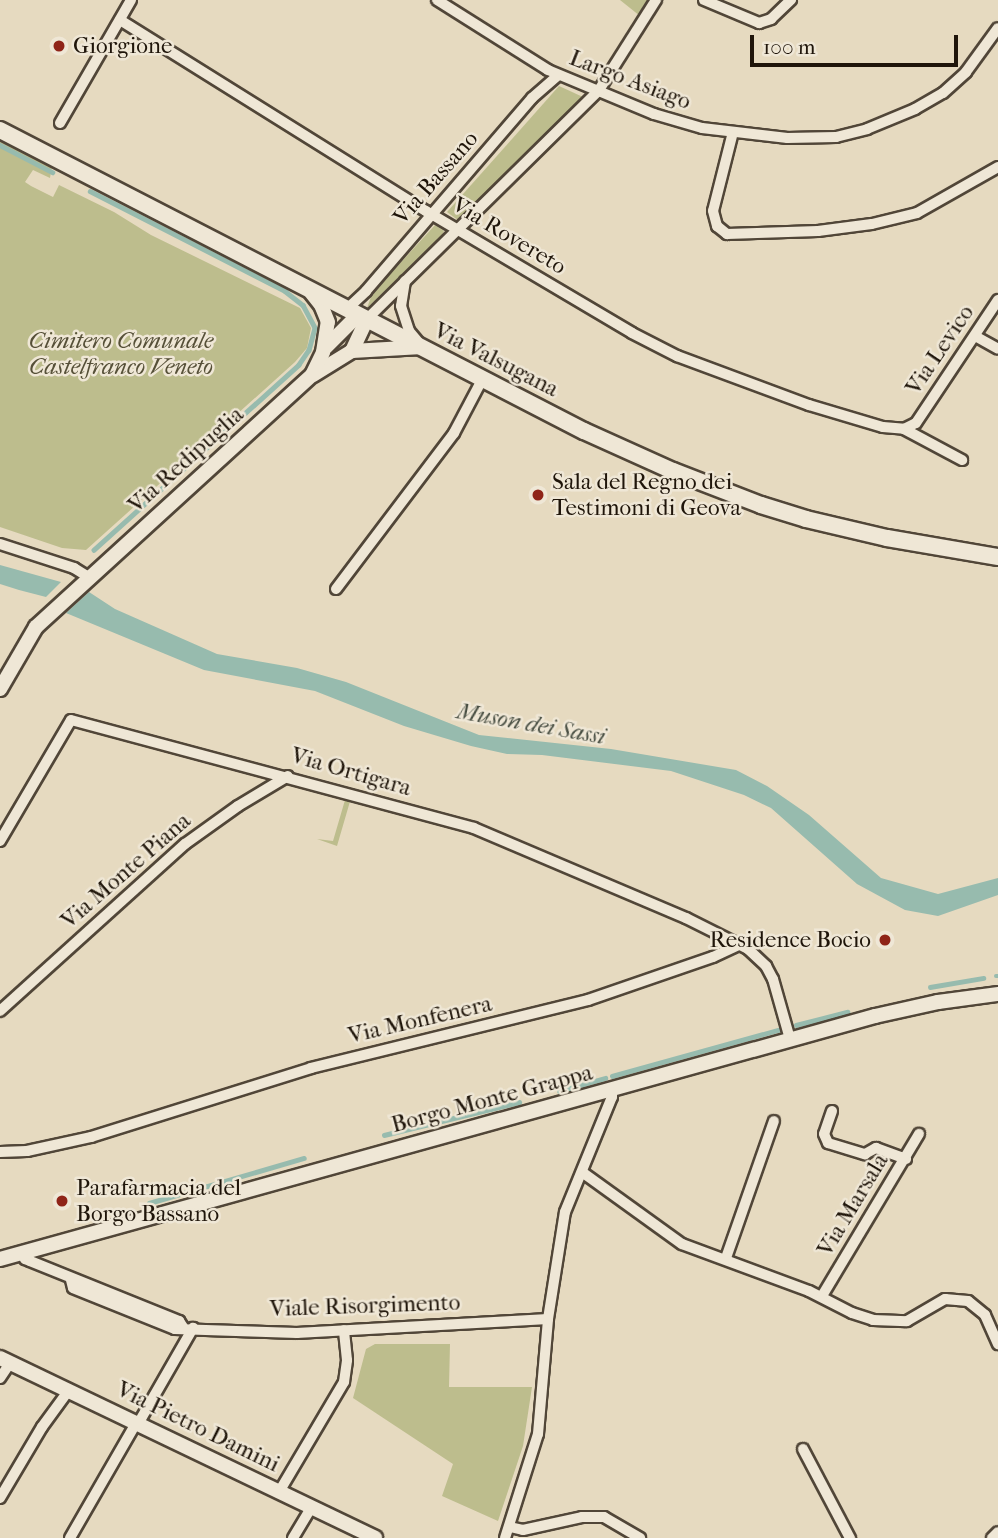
<!DOCTYPE html>
<style>
body{margin:0}
#map{position:relative;width:998px;height:1538px;overflow:hidden;background:#e6dac0;font-family:"IM FELL French Canon",serif}
div>[style]{position:absolute}
.green>*{inset:0;background:#bdbd8d}
.water>*{inset:0;background:#97bbae}
.stream>*{height:4.5px;margin:-2.25px;padding:0 2.25px;transform-origin:2.25px;border-radius:2.25px;background:#97bbae}
.roads{filter:drop-shadow(2px 0 #514638) drop-shadow(-2px 0 #514638) drop-shadow(0 2px #514638) drop-shadow(0 -2px #514638)}
.minor>*{height:10px;margin:-5px;padding:0 5px;transform-origin:5px;border-radius:5px;background:#efe7d6}
.tertiary>*{height:14px;margin:-7px;padding:0 7px;transform-origin:7px;border-radius:7px;background:#efe7d6}
.secondary>*{height:16px;margin:-8px;padding:0 8px;transform-origin:8px;border-radius:8px;background:#efe7d6}
.dots>*{width:19px;height:19px;translate:-50% -50%;box-sizing:border-box;border:4px solid #efe7d6;border-radius:50%}
span{translate:-50% -50%;white-space:nowrap;text-align:center;line-height:1.15;-webkit-text-stroke:5px #efe7d6;paint-order:stroke}
.poi-label{font-size:23px;color:#1f150a}
.left{translate:0 -50%;text-align:left}
.right{translate:-100% -50%;text-align:right}
.street-label{font-size:23px;color:#1f150a}
.park-label{font-size:23px;color:#565038;font-style:italic}
.water-label{font-size:24px;color:#494f43;font-style:italic}
.scale{position:absolute;left:750px;top:35px;width:208px;height:32px;box-sizing:border-box;border:4px solid #1f150a;border-top:0;padding-left:9px;font-size:21px;line-height:24px;white-space:nowrap;color:#1f150a;-webkit-text-stroke:5px #efe7d6;paint-order:stroke}
</style>
<div id="map">
<div class="green">
<i style="clip-path:polygon(620px 0,650px 0,651px 1px,640px 16px)"></i>
<i style="clip-path:polygon(559px 86px,583px 97px,459px 221px,447px 212px)"></i>
<i style="clip-path:polygon(0 139px,52px 166px,50px 178px,33px 170px,25px 182px,31px 186px,53px 197px,59px 185px,114px 212px,151px 235px,300px 308px,311px 328px,307px 348px,295px 362px,86px 550px,62px 548px,0 527px)"></i>
<i style="clip-path:polygon(435px 225px,444px 231px,442px 235px,367px 308px,372px 294px)"></i>
<i style="clip-path:polygon(337px 794px,351px 798px,337px 846px,317px 839px,333px 841px,345px 800px,336px 797px)"></i>
<i style="clip-path:polygon(375px 1344px,450px 1344px,449px 1387px,532px 1387px,523px 1446px,498px 1521px,442px 1496px,453px 1464px,353px 1398px,366px 1349px)"></i>
</div>
<div class="water">
<i style="clip-path:polygon(0 565px,61px 582px,46px 597px,19px 590px,0 584px)"></i>
<i style="clip-path:polygon(89px 592px,115px 609px,217px 654px,297px 668px,346px 682px,479px 735px,611px 749px,736px 770px,767px 786px,809px 815px,881px 878px,938px 894px,998px 878px,998px 895px,938px 916px,905px 910px,857px 884px,771px 808px,744px 795px,671px 771px,542px 755px,507px 754px,471px 746px,404px 726px,315px 691px,204px 670px,66px 613px)"></i>
</div>
<div class="stream">
<i style="left:0;top:145px;width:59px;rotate:27.4deg"></i>
<i style="left:90px;top:191px;width:219px;rotate:27.1deg"></i>
<i style="left:285px;top:291px;width:23px;rotate:38deg"></i>
<i style="left:303px;top:305px;width:26px;rotate:62deg"></i>
<i style="left:315px;top:328px;width:23px;rotate:105deg"></i>
<i style="left:309px;top:350px;width:18px;rotate:124deg"></i>
<i style="left:299px;top:365px;width:276px;rotate:137.9deg"></i>
<i style="left:996px;top:976px;width:2px"></i>
<i style="left:930px;top:987px;width:54px;rotate:-9.6deg"></i>
<i style="left:796px;top:1025px;width:53px;rotate:-14.3deg"></i>
<i style="left:612px;top:1076px;width:172px;rotate:-15.5deg"></i>
<i style="left:559px;top:1091px;width:48px;rotate:-15.8deg"></i>
<i style="left:384px;top:1135px;width:139px;rotate:-13.7deg"></i>
<i style="left:149px;top:1203px;width:161px;rotate:-16.2deg"></i>
</div>
<div class="roads">
<div class="minor">
<i style="left:437px;top:0;width:131px;rotate:32.2deg"></i>
<i style="left:548px;top:70px;width:115px;rotate:22.5deg"></i>
<i style="left:654px;top:114px;width:50px;rotate:16.3deg"></i>
<i style="left:702px;top:128px;width:86px;rotate:6.7deg"></i>
<i style="left:787px;top:138px;width:49px;rotate:-1.2deg"></i>
<i style="left:836px;top:137px;width:32px;rotate:-14deg"></i>
<i style="left:867px;top:129px;width:52px;rotate:-22.6deg"></i>
<i style="left:915px;top:109px;width:32px;rotate:-30deg"></i>
<i style="left:943px;top:93px;width:31px;rotate:-42deg"></i>
<i style="left:966px;top:72px;width:54px;rotate:-54deg"></i>
<i style="left:704px;top:0;width:60px;rotate:22.7deg"></i>
<i style="left:759px;top:23px;width:13px;rotate:-18deg"></i>
<i style="left:771px;top:19px;width:28px;rotate:-44deg"></i>
<i style="left:120px;top:20px;width:361px;rotate:32deg"></i>
<i style="left:426px;top:211px;width:239px;rotate:30.6deg"></i>
<i style="left:632px;top:333px;width:51px;rotate:27.1deg"></i>
<i style="left:677px;top:356px;width:141px;rotate:20.4deg"></i>
<i style="left:809px;top:405px;width:77px;rotate:16.6deg"></i>
<i style="left:883px;top:427px;width:21px;rotate:5deg"></i>
<i style="left:904px;top:429px;width:13px;rotate:-27deg"></i>
<i style="left:916px;top:423px;width:148px;rotate:-56.3deg"></i>
<i style="left:60px;top:123px;width:142px;rotate:-60deg"></i>
<i style="left:733px;top:132px;width:81px;rotate:104.2deg"></i>
<i style="left:713px;top:211px;width:16px;rotate:75deg"></i>
<i style="left:717px;top:226px;width:13px;rotate:39deg"></i>
<i style="left:727px;top:234px;width:91px;rotate:-1.9deg"></i>
<i style="left:818px;top:231px;width:54px;rotate:-7.4deg"></i>
<i style="left:872px;top:224px;width:46px;rotate:-13.7deg"></i>
<i style="left:917px;top:213px;width:93px;rotate:-29.6deg"></i>
<i style="left:405px;top:281px;width:25px;rotate:99deg"></i>
<i style="left:401px;top:306px;width:26px;rotate:72deg"></i>
<i style="left:409px;top:331px;width:16px;rotate:50deg"></i>
<i style="left:347px;top:309px;width:26px;rotate:-43deg"></i>
<i style="left:366px;top:291px;width:255px;rotate:-49.3deg"></i>
<i style="left:532px;top:98px;width:35px;rotate:-41deg"></i>
<i style="left:367px;top:319px;width:326px;rotate:-44.6deg"></i>
<i style="left:599px;top:90px;width:107px;rotate:-57.7deg"></i>
<i style="left:975px;top:336px;width:26px;rotate:29deg"></i>
<i style="left:904px;top:429px;width:66px;rotate:28.1deg"></i>
<i style="left:0;top:544px;width:78px;rotate:18deg"></i>
<i style="left:74px;top:568px;width:19px;rotate:32deg"></i>
<i style="left:336px;top:589px;width:196px;rotate:-52.9deg"></i>
<i style="left:454px;top:433px;width:62px;rotate:-62.2deg"></i>
<i style="left:0;top:841px;width:140px;rotate:-59.6deg"></i>
<i style="left:71px;top:720px;width:417px;rotate:15deg"></i>
<i style="left:474px;top:828px;width:230px;rotate:23deg"></i>
<i style="left:686px;top:918px;width:69px;rotate:26.6deg"></i>
<i style="left:748px;top:949px;width:25px;rotate:43deg"></i>
<i style="left:766px;top:966px;width:15px;rotate:62deg"></i>
<i style="left:773px;top:979px;width:62px;rotate:74.2deg"></i>
<i style="left:0;top:1011px;width:249px;rotate:-42.1deg"></i>
<i style="left:185px;top:844px;width:65px;rotate:-35.6deg"></i>
<i style="left:238px;top:806px;width:58px;rotate:-31deg"></i>
<i style="left:832px;top:1111px;width:24px;rotate:109deg"></i>
<i style="left:824px;top:1134px;width:10px;rotate:66deg"></i>
<i style="left:828px;top:1143px;width:39px;rotate:17deg"></i>
<i style="left:865px;top:1154px;width:13px;rotate:-29deg"></i>
<i style="left:876px;top:1148px;width:32px;rotate:20deg"></i>
<i style="left:0;top:1152px;width:27px;rotate:-2deg"></i>
<i style="left:27px;top:1151px;width:66px;rotate:-12.3deg"></i>
<i style="left:91px;top:1137px;width:231px;rotate:-17.4deg"></i>
<i style="left:311px;top:1068px;width:285px;rotate:-13.8deg"></i>
<i style="left:588px;top:1000px;width:132px;rotate:-19deg"></i>
<i style="left:713px;top:957px;width:29px;rotate:-25deg"></i>
<i style="left:582px;top:1172px;width:123px;rotate:35.8deg"></i>
<i style="left:682px;top:1244px;width:135px;rotate:20.3deg"></i>
<i style="left:809px;top:1291px;width:48px;rotate:27.1deg"></i>
<i style="left:852px;top:1313px;width:22px;rotate:18deg"></i>
<i style="left:873px;top:1320px;width:34px;rotate:2deg"></i>
<i style="left:907px;top:1321px;width:44px;rotate:-30.1deg"></i>
<i style="left:945px;top:1299px;width:23px;rotate:5deg"></i>
<i style="left:968px;top:1301px;width:22px;rotate:39deg"></i>
<i style="left:985px;top:1315px;width:32px;rotate:66deg"></i>
<i style="left:24px;top:1253px;width:6px;rotate:81deg"></i>
<i style="left:25px;top:1259px;width:5px;rotate:22deg"></i>
<i style="left:30px;top:1261px;width:161px;rotate:21.9deg"></i>
<i style="left:179px;top:1321px;width:7px;rotate:56deg"></i>
<i style="left:726px;top:1258px;width:145px;rotate:-70.7deg"></i>
<i style="left:71px;top:1280px;width:8px;rotate:76deg"></i>
<i style="left:73px;top:1288px;width:110px;rotate:21.9deg"></i>
<i style="left:175px;top:1329px;width:122px;rotate:1.9deg"></i>
<i style="left:297px;top:1333px;width:251px;rotate:-3.2deg"></i>
<i style="left:822px;top:1296px;width:189px;rotate:-59.1deg"></i>
<i style="left:0;top:1378px;width:18px;rotate:-56deg"></i>
<i style="left:138px;top:1424px;width:111px;rotate:-60.2deg"></i>
<i style="left:803px;top:1449px;width:101px;rotate:62.2deg"></i>
<i style="left:279px;top:1492px;width:128px;rotate:-59.4deg"></i>
<i style="left:344px;top:1382px;width:22px;rotate:-82deg"></i>
<i style="left:347px;top:1360px;width:30px;rotate:-96deg"></i>
<i style="left:0;top:1498px;width:82px;rotate:-59.4deg"></i>
<i style="left:42px;top:1427px;width:46px;rotate:-53.9deg"></i>
<i style="left:510px;top:1527px;width:13px;rotate:13deg"></i>
<i style="left:523px;top:1530px;width:60px;rotate:-12.4deg"></i>
<i style="left:582px;top:1517px;width:22px"></i>
<i style="left:604px;top:1517px;width:42px;rotate:30.3deg"></i>
<i style="left:70px;top:1538px;width:133px;rotate:-60.1deg"></i>
<i style="left:293px;top:1538px;width:35px;rotate:-59deg"></i>
<i style="left:505px;top:1538px;width:109px;rotate:-72.4deg"></i>
<i style="left:538px;top:1434px;width:115px;rotate:-85deg"></i>
<i style="left:548px;top:1319px;width:108px;rotate:-81deg"></i>
<i style="left:565px;top:1212px;width:124px;rotate:-67.8deg"></i>
<i style="left:612px;top:1097px;width:8px;rotate:-90deg"></i>
<i style="left:992px;top:1538px;width:8px;rotate:-45deg"></i>
</div>
<div class="tertiary">
<i style="left:325px;top:348px;width:47px;rotate:-45deg"></i>
<i style="left:352px;top:351px;width:35px;rotate:-65deg"></i>
<i style="left:313px;top:375px;width:46px;rotate:-31.6deg"></i>
<i style="left:352px;top:351px;width:70px;rotate:-3.3deg"></i>
<i style="left:0;top:689px;width:72px;rotate:-59.9deg"></i>
<i style="left:36px;top:627px;width:374px;rotate:-42.4deg"></i>
<i style="left:312px;top:375px;width:25px;rotate:-64deg"></i>
<i style="left:323px;top:352px;width:30px;rotate:-81deg"></i>
<i style="left:328px;top:322px;width:18px;rotate:-112deg"></i>
<i style="left:321px;top:305px;width:16px;rotate:-128deg"></i>
<i style="left:0;top:1259px;width:908px;rotate:-15.52deg"></i>
<i style="left:875px;top:1016px;width:65px;rotate:-12.5deg"></i>
<i style="left:938px;top:1002px;width:61px;rotate:-7.6deg"></i>
<i style="left:0;top:1358px;width:416px;rotate:25.6deg"></i>
</div>
<div class="secondary">
<i style="left:0;top:130px;width:657px;rotate:27.27deg"></i>
<i style="left:584px;top:431px;width:98px;rotate:24.2deg"></i>
<i style="left:673px;top:471px;width:94px;rotate:21.1deg"></i>
<i style="left:761px;top:505px;width:47px;rotate:17.3deg"></i>
<i style="left:806px;top:519px;width:83px;rotate:13.2deg"></i>
<i style="left:887px;top:538px;width:113px;rotate:9.7deg"></i>
</div>
</div>
<div class="dots">
<i style="left:59px;top:46px;background:#8f2418"></i>
<i style="left:538px;top:495px;background:#8f2418"></i>
<i style="left:885px;top:940px;background:#8f2418"></i>
<i style="left:62px;top:1201px;background:#8f2418"></i>
</div>
<div class="poi-label">
<span class="left" style="left:73px;top:46px">Giorgione</span>
<span class="left" style="left:552px;top:495px">Sala del Regno dei<br>Testimoni di Geova</span>
<span class="right" style="left:871px;top:940px">Residence Bocio</span>
<span class="left" style="left:76px;top:1201px">Parafarmacia del<br>Borgo Bassano</span>
</div>
<div class="street-label">
<span style="left:630px;top:80px;rotate:21deg">Largo Asiago</span>
<span style="left:436px;top:178px;rotate:-49deg">Via Bassano</span>
<span style="left:509px;top:236px;rotate:31deg">Via Rovereto</span>
<span style="left:940px;top:350px;rotate:-56deg">Via Levico</span>
<span style="left:496px;top:360px;rotate:27deg">Via Valsugana</span>
<span style="left:186px;top:460px;rotate:-42deg">Via Redipuglia</span>
<span style="left:351px;top:772px;rotate:16deg">Via Ortigara</span>
<span style="left:126px;top:871px;rotate:-41deg">Via Monte Piana</span>
<span style="left:420px;top:1020px;rotate:-13deg">Via Monfenera</span>
<span style="left:492px;top:1099px;rotate:-15deg">Borgo Monte Grappa</span>
<span style="left:853px;top:1205px;rotate:-59deg">Via Marsala</span>
<span style="left:365px;top:1306px;rotate:-2deg">Viale Risorgimento</span>
<span style="left:198px;top:1427px;rotate:26deg">Via Pietro Damini</span>
</div>
<div class="park-label">
<span style="left:121px;top:354px">Cimitero Comunale<br>Castelfranco Veneto</span>
</div>
<div class="water-label">
<span style="left:531px;top:724px;rotate:10deg">Muson dei Sassi</span>
</div>
<div class="scale">100 m</div>
</div>
